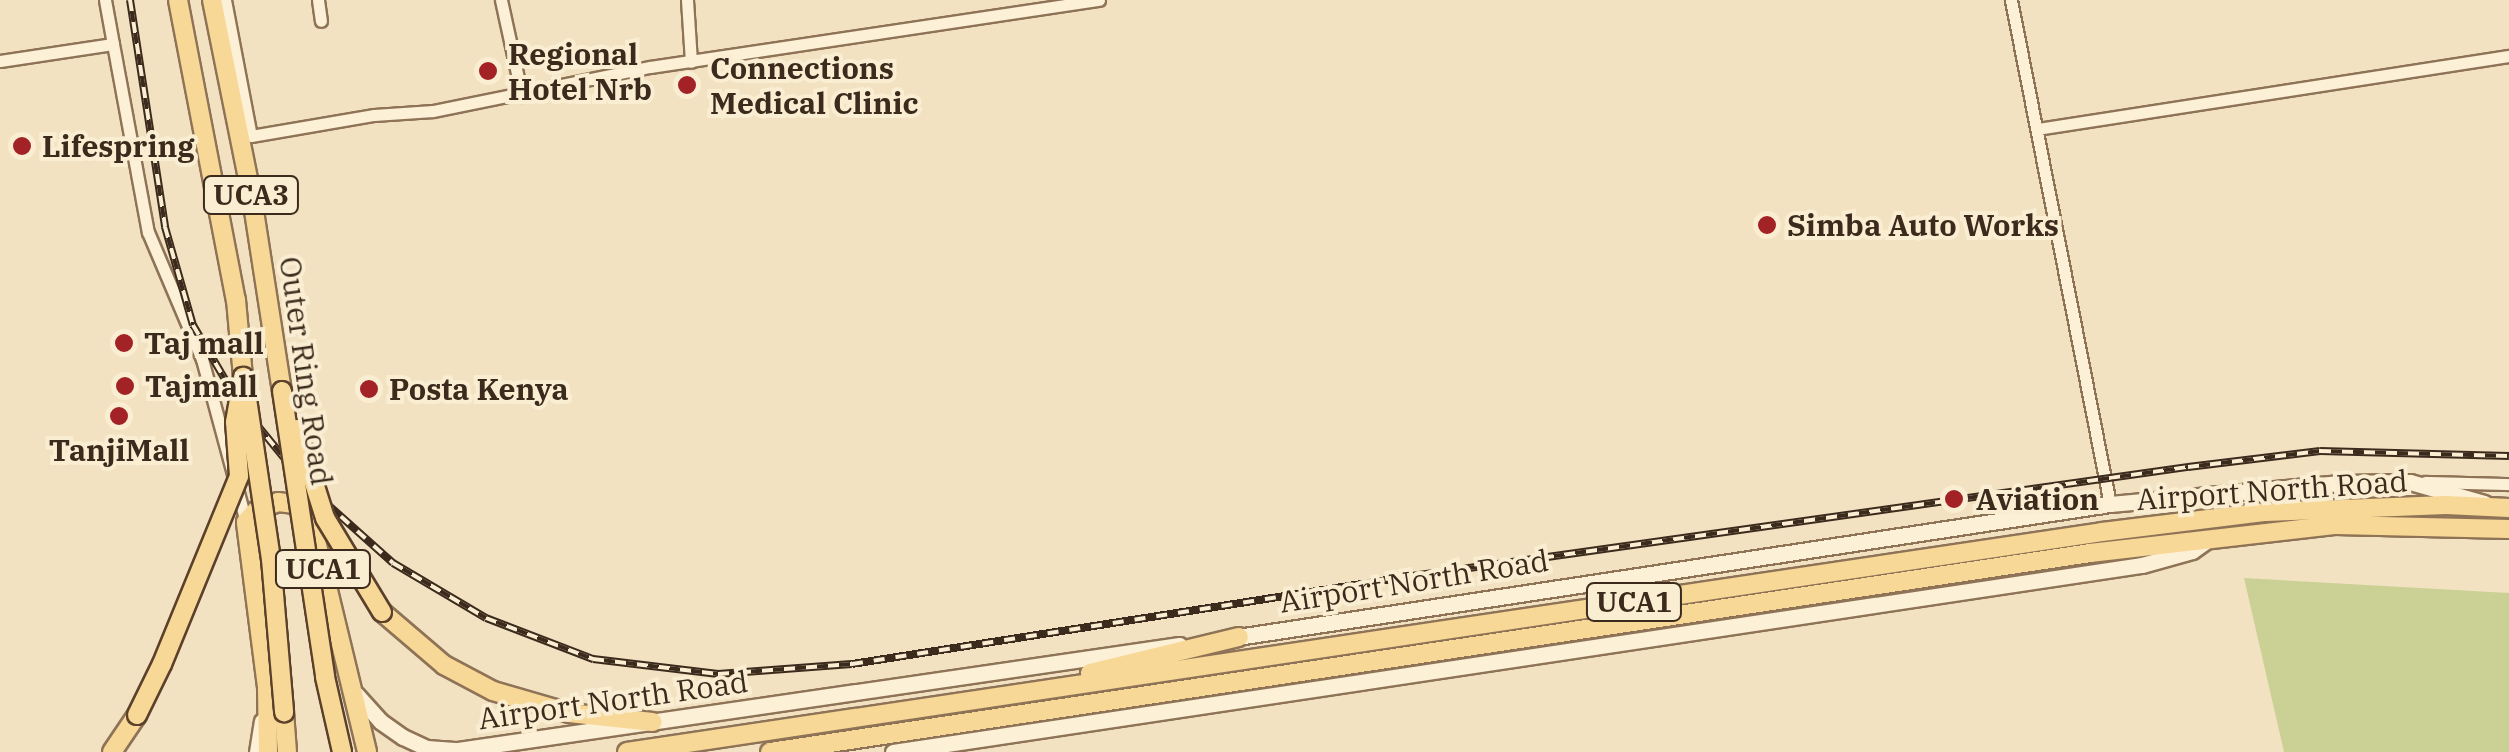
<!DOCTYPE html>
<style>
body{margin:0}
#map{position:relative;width:2509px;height:752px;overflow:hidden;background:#f2e2c2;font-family:"IBM Plex Serif",serif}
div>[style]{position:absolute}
.green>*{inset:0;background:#cbd195}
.roads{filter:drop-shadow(2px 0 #8e7357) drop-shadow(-2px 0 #8e7357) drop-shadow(0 2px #8e7357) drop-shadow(0 -2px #8e7357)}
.street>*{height:11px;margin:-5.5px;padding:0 5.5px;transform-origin:5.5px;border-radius:5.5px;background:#fcf0d6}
.secondary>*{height:15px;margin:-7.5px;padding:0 7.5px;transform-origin:7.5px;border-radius:7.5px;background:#fcf0d6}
.primary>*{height:18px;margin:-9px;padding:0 9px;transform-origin:9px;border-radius:9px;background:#f8d896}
.rail>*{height:8px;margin-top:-4px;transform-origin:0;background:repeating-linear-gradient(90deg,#f9edd2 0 11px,#3c2b1d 0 22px);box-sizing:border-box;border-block:2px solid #3c2b1d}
.bridges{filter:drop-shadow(2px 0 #5b412c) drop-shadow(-2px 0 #5b412c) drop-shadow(0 2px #5b412c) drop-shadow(0 -2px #5b412c)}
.primary-bridge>*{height:18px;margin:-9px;padding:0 9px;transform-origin:9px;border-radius:9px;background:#f8d896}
.dots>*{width:28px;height:28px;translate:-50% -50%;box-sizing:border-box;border:5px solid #f9edd2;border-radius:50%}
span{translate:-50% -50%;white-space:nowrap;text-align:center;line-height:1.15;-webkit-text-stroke:8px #f9edd2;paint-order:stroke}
.shield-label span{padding:2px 8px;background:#f9edd2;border:2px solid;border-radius:8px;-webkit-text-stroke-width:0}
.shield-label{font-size:28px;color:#3c2b1d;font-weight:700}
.poi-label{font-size:30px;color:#3c2b1d;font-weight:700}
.left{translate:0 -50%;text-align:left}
.street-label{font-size:30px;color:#3c2b1d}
</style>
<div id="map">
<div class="green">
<i style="clip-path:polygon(2244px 578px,2509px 593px,2509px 752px,2284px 752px)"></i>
</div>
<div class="roads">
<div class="street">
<i style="left:225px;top:0;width:138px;rotate:79.2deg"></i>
<i style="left:251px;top:136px;width:125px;rotate:-9.7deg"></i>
<i style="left:374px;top:115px;width:59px;rotate:-3.9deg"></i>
<i style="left:433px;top:111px;width:221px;rotate:-11.5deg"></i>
<i style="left:650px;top:67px;width:454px;rotate:-8.5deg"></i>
<i style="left:318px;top:0;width:21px;rotate:82deg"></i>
<i style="left:501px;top:0;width:98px;rotate:77.7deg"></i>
<i style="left:687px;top:0;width:62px;rotate:86.3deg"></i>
<i style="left:2011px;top:0;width:514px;rotate:78.89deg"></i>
<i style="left:113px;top:44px;width:191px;rotate:79.5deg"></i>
<i style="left:148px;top:232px;width:138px;rotate:67deg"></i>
<i style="left:202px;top:359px;width:169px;rotate:74.9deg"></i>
<i style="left:0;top:61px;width:114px;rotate:-8.6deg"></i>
<i style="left:113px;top:44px;width:45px;rotate:-100.3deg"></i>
<i style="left:2037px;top:129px;width:478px;rotate:-8.8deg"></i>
<i style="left:2425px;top:482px;width:84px;rotate:1.4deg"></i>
</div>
<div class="secondary">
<i style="left:1231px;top:638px;width:889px;rotate:-8.67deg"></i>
<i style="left:2110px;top:504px;width:234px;rotate:-5.2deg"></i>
<i style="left:2343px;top:483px;width:67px;rotate:-0.9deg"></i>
<i style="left:2410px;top:482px;width:77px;rotate:15.8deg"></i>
<i style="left:356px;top:694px;width:36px;rotate:48deg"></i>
<i style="left:380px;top:721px;width:28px;rotate:35deg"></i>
<i style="left:403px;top:737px;width:26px;rotate:25deg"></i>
<i style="left:427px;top:748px;width:31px;rotate:4deg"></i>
<i style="left:458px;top:750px;width:729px;rotate:-8.29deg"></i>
<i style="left:257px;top:752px;width:31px;rotate:-81deg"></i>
<i style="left:893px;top:752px;width:1263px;rotate:-8.52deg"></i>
<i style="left:2142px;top:565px;width:52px;rotate:-15.6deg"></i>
<i style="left:2192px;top:551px;width:21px;rotate:-35deg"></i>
</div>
<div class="primary">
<i style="left:178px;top:0;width:306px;rotate:79.1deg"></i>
<i style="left:236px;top:300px;width:77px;rotate:84.8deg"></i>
<i style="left:212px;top:0;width:202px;rotate:78.6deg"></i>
<i style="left:252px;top:198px;width:195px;rotate:81.2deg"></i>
<i style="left:382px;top:612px;width:82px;rotate:40.5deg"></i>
<i style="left:444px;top:665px;width:55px;rotate:28deg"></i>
<i style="left:493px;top:691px;width:79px;rotate:16.1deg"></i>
<i style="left:569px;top:713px;width:84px;rotate:6.1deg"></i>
<i style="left:1090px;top:673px;width:153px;rotate:-13.6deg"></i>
<i style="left:284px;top:712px;width:40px;rotate:85.7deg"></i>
<i style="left:112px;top:752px;width:45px;rotate:-56deg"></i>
<i style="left:268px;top:752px;width:65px;rotate:-90.9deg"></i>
<i style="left:267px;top:687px;width:166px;rotate:-97.3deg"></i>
<i style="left:246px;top:522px;width:15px;rotate:-48deg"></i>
<i style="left:256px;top:511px;width:24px;rotate:-22deg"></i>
<i style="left:278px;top:502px;width:17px;rotate:7deg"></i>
<i style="left:295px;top:504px;width:19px;rotate:39deg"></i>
<i style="left:310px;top:516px;width:243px;rotate:76.4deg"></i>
<i style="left:627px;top:752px;width:1491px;rotate:-8.48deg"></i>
<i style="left:2102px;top:532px;width:165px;rotate:-7deg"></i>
<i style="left:2266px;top:512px;width:180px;rotate:-2.2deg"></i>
<i style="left:2446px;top:505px;width:63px;rotate:2.7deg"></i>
<i style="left:770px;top:752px;width:1335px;rotate:-8.57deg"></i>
<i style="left:2090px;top:553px;width:248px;rotate:-6.5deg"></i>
<i style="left:2336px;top:525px;width:173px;rotate:1.3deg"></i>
</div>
</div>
<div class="rail">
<i style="left:130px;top:0;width:230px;rotate:81.2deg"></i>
<i style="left:165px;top:227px;width:102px;rotate:74.1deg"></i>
<i style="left:193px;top:325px;width:91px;rotate:59.5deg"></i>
<i style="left:239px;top:403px;width:109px;rotate:50.6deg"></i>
<i style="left:308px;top:487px;width:114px;rotate:41.8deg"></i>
<i style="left:393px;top:563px;width:108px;rotate:30.6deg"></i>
<i style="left:486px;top:618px;width:115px;rotate:21deg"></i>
<i style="left:593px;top:659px;width:126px;rotate:6.8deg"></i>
<i style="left:718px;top:674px;width:134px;rotate:-4.3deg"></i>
<i style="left:852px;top:664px;width:567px;rotate:-8.93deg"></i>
<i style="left:1412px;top:576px;width:784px;rotate:-8deg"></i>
<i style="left:2188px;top:467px;width:133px;rotate:-6.9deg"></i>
<i style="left:2320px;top:451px;width:189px;rotate:1.5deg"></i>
</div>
<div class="bridges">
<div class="primary-bridge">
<i style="left:282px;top:391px;width:289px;rotate:81.4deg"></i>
<i style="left:325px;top:677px;width:77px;rotate:77.2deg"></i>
<i style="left:246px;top:392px;width:169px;rotate:81.5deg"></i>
<i style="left:271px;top:559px;width:154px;rotate:85.1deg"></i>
<i style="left:297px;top:429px;width:93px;rotate:72.5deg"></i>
<i style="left:325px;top:518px;width:110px;rotate:58.8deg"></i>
<i style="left:137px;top:715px;width:57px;rotate:-63.9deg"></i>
<i style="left:162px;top:664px;width:203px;rotate:-67.7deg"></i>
<i style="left:239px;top:476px;width:54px;rotate:-94.2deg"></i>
<i style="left:235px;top:422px;width:46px;rotate:-79.9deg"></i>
</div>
</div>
<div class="dots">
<i style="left:488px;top:71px;background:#a22225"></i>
<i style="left:687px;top:85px;background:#a22225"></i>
<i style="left:22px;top:146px;background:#a22225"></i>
<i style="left:1767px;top:225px;background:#a22225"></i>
<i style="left:124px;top:343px;background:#a22225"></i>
<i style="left:125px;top:386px;background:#a22225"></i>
<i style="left:369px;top:389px;background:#a22225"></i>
<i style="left:119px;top:416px;background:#a22225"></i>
<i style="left:1954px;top:499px;background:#a22225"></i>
</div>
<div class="shield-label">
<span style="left:251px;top:195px">UCA3</span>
<span style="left:323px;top:569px">UCA1</span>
<span style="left:1634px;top:602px">UCA1</span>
</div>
<div class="poi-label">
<span class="left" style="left:508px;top:71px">Regional<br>Hotel Nrb</span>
<span class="left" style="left:710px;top:85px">Connections<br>Medical Clinic</span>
<span class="left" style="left:42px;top:146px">Lifespring</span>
<span class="left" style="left:1787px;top:225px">Simba Auto Works</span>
<span class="left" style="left:144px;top:343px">Taj mall</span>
<span class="left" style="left:145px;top:386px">Tajmall</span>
<span class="left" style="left:389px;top:389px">Posta Kenya</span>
<span style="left:119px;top:450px">TanjiMall</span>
<span class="left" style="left:1976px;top:499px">Aviation</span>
</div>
<div class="street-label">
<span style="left:306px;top:371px;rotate:82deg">Outer Ring Road</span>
<span style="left:2272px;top:490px;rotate:-4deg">Airport North Road</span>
<span style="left:1414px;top:581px;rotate:-9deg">Airport North Road</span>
<span style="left:613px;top:700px;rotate:-8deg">Airport North Road</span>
</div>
</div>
